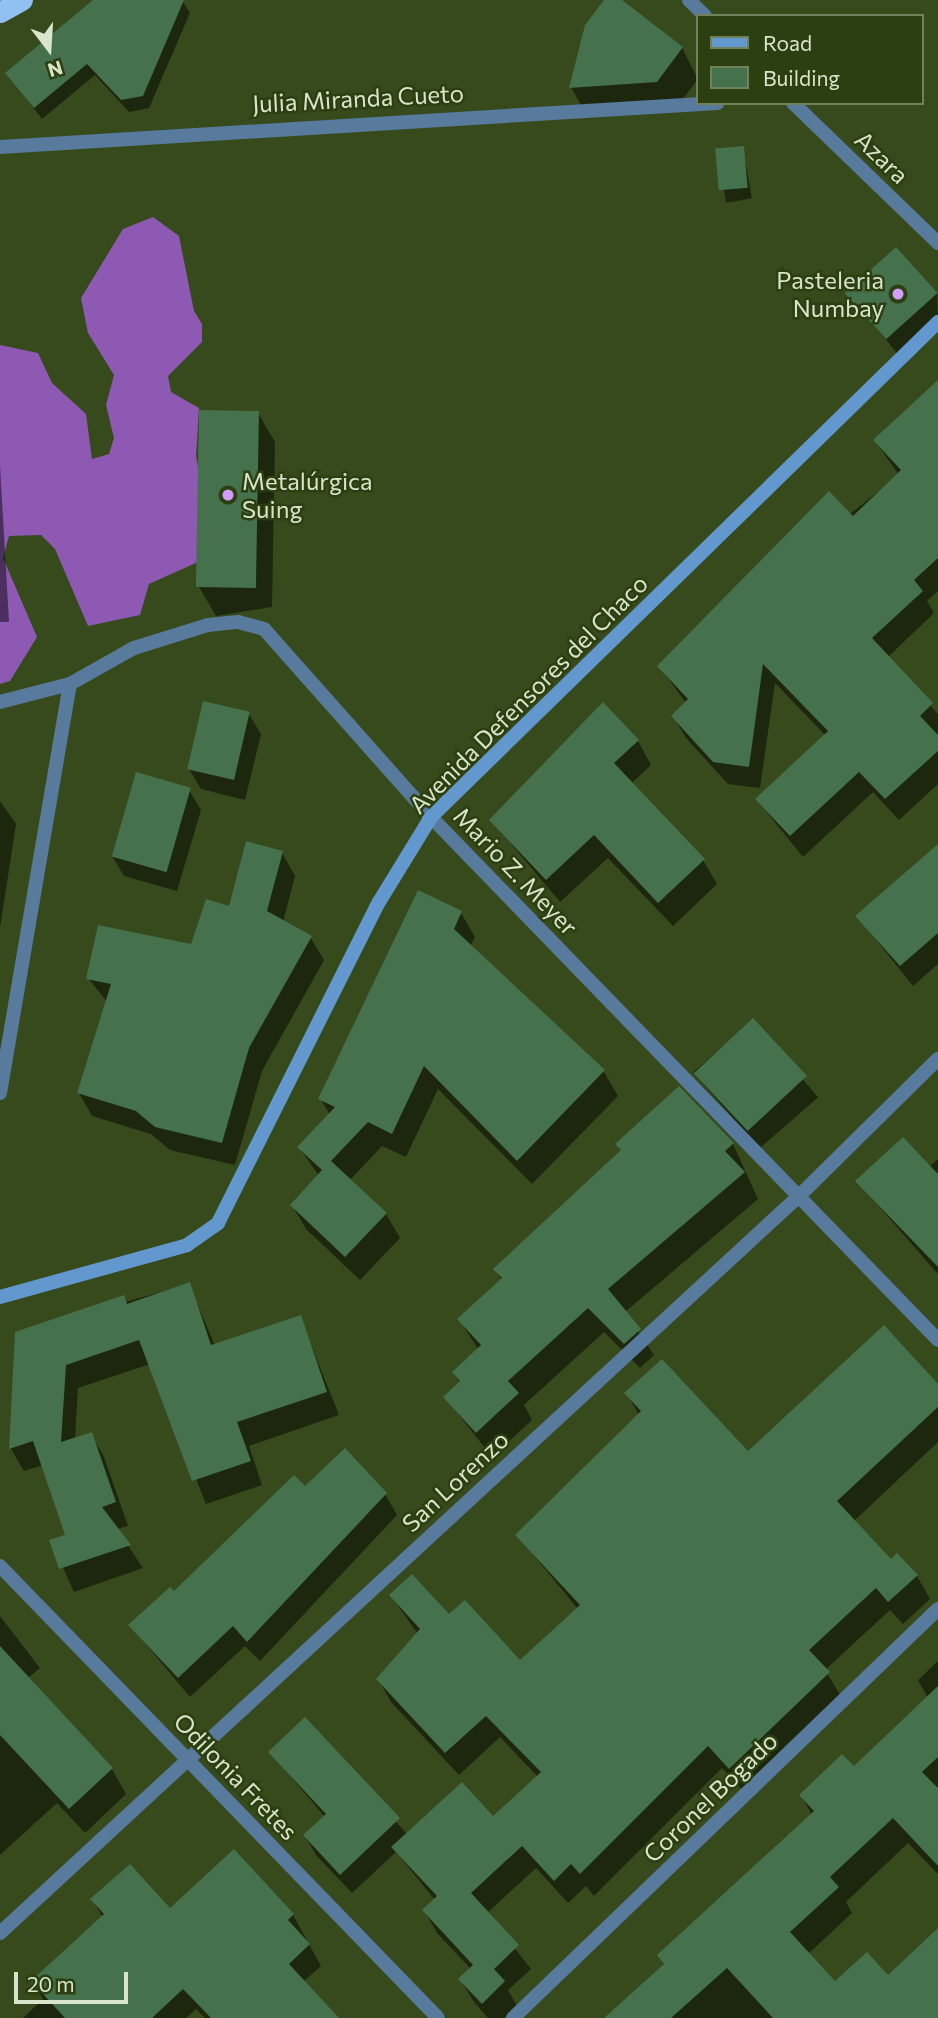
<!DOCTYPE html>
<meta charset="utf-8">
<style>
body{margin:0}
#map{position:relative;width:938px;height:2018px;overflow:hidden;background:#364a1c;font-family:Commissioner,sans-serif}
div>[style]{position:absolute}
.forest>*{inset:0;background:#8d59b3}
.shadow>*{inset:0;background:#0007;transform-origin:0 0}
.building>*{inset:0;background:#45714d;transform-origin:0 0}
.street>*{height:14px;margin:-7px;padding:0 7px;transform-origin:7px;border-radius:7px;background:#587a9c}
.secondary>*{height:14px;margin:-7px;padding:0 7px;transform-origin:7px;border-radius:7px;background:#6298cd}
.highway>*{height:21px;margin:-10.5px;padding:0 10.5px;transform-origin:10.5px;border-radius:10.5px;background:#91c1f2}
.dots>*{width:19px;height:19px;translate:-50% -50%;box-sizing:border-box;border:4px solid #2c3f11;border-radius:50%}
span{translate:-50% -50%;white-space:nowrap;text-align:center;line-height:1.15;-webkit-text-stroke:5px #2c3f11;paint-order:stroke}
.street-label{font-size:24px;color:#d8e5cb}
.poi-label{font-size:24px;color:#d8e5cb}
.right{translate:-100% -50%;text-align:right}
.left{translate:0 -50%;text-align:left}
.legend{position:absolute;left:696px;top:14px;width:228px;height:91px;box-sizing:border-box;background:#2c3f11;border:2px solid #71815b;margin:0;padding:9px 12px;list-style:none;font-size:21px;color:#d8e5cb}
.legend li{display:flex;align-items:center;gap:14px;height:35px}
.legend b{width:35px;border:2px solid #71815b}
.north{position:absolute;left:14px;top:14px;width:70px;height:70px;-webkit-text-stroke:5px #2c3f11;paint-order:stroke;rotate:163deg;font-size:19px;font-weight:700;line-height:28px;text-align:center;color:#d8e5cb}
.north::after{content:'';display:block;margin:auto;width:24px;height:32px;background:#d8e5cb;clip-path:polygon(50% 0,100% 100%,50% 72%,0 100%)}
.scale{position:absolute;left:14px;top:1972px;width:114px;height:32px;box-sizing:border-box;border:4px solid #d8e5cb;border-top:0;padding-left:9px;font-size:21px;line-height:24px;white-space:nowrap;color:#d8e5cb;-webkit-text-stroke:5px #2c3f11;paint-order:stroke}
</style>
<div id="map">
<div class="forest">
<i style="clip-path:polygon(153px 217px,179px 236px,194px 311px,202px 324px,202px 342px,168px 376px,171px 392px,199px 408px,196px 456px,207px 518px,198px 562px,149px 584px,140px 615px,88px 626px,55px 549px,41px 535px,9px 536px,3px 558px,37px 637px,10px 681px,0 684px,0 345px,38px 353px,52px 383px,86px 414px,92px 459px,109px 454px,114px 438px,106px 405px,114px 375px,88px 333px,81px 298px,123px 229px)"></i>
</div>
<div class="shadow">
<i style="clip-path:polygon(95px 0,182px 0,190px 13px,149px 108px,129px 112px,95px 75px,42px 119px,7px 73px)"></i>
<i style="clip-path:polygon(606px 0,619px 0,682px 48px,698px 79px,674px 111px,587px 116px,571px 87px)"></i>
<i style="left:743px;top:148px;width:51px;height:26px;rotate:80deg"></i>
<i style="clip-path:polygon(937px 293px,938px 324px,901px 358px,848px 294px)"></i>
<i style="clip-path:polygon(938px 385px,938px 591px,927px 601px,934px 613px,888px 657px,938px 714px,938px 784px,899px 820px,873px 792px,803px 857px,757px 800px,826px 736px,775px 683px,760px 788px,728px 784px,686px 738px,673px 716px,686px 703px,659px 666px,899px 475px,875px 441px)"></i>
<i style="clip-path:polygon(258px 413px,275px 442px,272px 607px,216px 616px,199px 587px)"></i>
<i style="clip-path:polygon(0 466px,9px 622px,0 622px)"></i>
<i style="clip-path:polygon(249px 714px,261px 734px,245px 800px,201px 789px,189px 769px)"></i>
<i style="clip-path:polygon(638px 741px,651px 765px,631px 784px,703px 860px,717px 884px,673px 926px,608px 858px,560px 902px,491px 820px)"></i>
<i style="clip-path:polygon(189px 790px,201px 810px,177px 891px,124px 876px,112px 856px)"></i>
<i style="clip-path:polygon(0 801px,16px 824px,0 928px)"></i>
<i style="clip-path:polygon(938px 849px,938px 964px,913px 986px,857px 916px)"></i>
<i style="clip-path:polygon(282px 853px,295px 876px,283px 922px,310px 937px,324px 960px,262px 1071px,235px 1165px,170px 1150px,151px 1134px,92px 1116px,79px 1093px,107px 1002px,88px 978px,192px 946px)"></i>
<i style="clip-path:polygon(461px 913px,475px 937px,470px 947px,604px 1072px,618px 1096px,532px 1184px,438px 1089px,406px 1157px,382px 1146px,350px 1180px,386px 1214px,400px 1238px,360px 1280px,306px 1229px,292px 1205px,319px 1176px,299px 1147px,330px 1115px,320px 1098px)"></i>
<i style="left:752px;top:1021px;width:101px;height:78px;rotate:49deg"></i>
<i style="clip-path:polygon(679px 1089px,733px 1144px,758px 1199px,625px 1312px,654px 1355px,640px 1368px,604px 1332px,524px 1405px,532px 1420px,492px 1457px,445px 1397px,460px 1383px,454px 1372px,478px 1349px,459px 1319px,502px 1281px,495px 1269px,622px 1152px,617px 1144px)"></i>
<i style="clip-path:polygon(938px 1159px,938px 1272px,937px 1273px,857px 1181px,929px 1167px)"></i>
<i style="clip-path:polygon(189px 1284px,215px 1346px,300px 1317px,339px 1415px,249px 1446px,262px 1485px,206px 1504px,150px 1364px,78px 1388px,75px 1439px,91px 1434px,104px 1457px,128px 1526px,117px 1529px,143px 1568px,74px 1592px,51px 1541px,67px 1536px,43px 1465px,24px 1471px,11px 1449px,16px 1333px)"></i>
<i style="clip-path:polygon(938px 1386px,938px 1442px,854px 1521px,891px 1562px,917px 1576px,930px 1599px,903px 1624px,890px 1610px,825px 1670px,841px 1696px,743px 1791px,722px 1768px,594px 1896px,586px 1886px,568px 1903px,536px 1868px,487px 1913px,531px 1969px,508px 1990px,517px 2006px,504px 2018px,488px 2018px,474px 2002px,460px 1979px,471px 1969px,437px 1933px,424px 1910px,435px 1900px,396px 1852px,352px 1893px,316px 1855px,305px 1836px,325px 1817px,270px 1752px,305px 1720px,408px 1835px,493px 1818px,538px 1777px,500px 1737px,459px 1775px,391px 1702px,378px 1679px,418px 1634px,391px 1596px,449px 1617px,520px 1663px,578px 1609px,517px 1535px,639px 1415px,627px 1394px,747px 1453px)"></i>
<i style="clip-path:polygon(304px 1489px,385px 1494px,397px 1515px,260px 1661px,245px 1646px,190px 1697px,130px 1625px)"></i>
<i style="clip-path:polygon(0 1616px,40px 1668px,28px 1678px,112px 1769px,126px 1794px,85px 1833px,57px 1803px,0 1855px)"></i>
<i style="clip-path:polygon(938px 1661px,938px 1874px,908px 1843px,846px 1902px,852px 1913px,808px 1954px,835px 1983px,888px 1978px,938px 1939px,938px 2018px,606px 2018px,664px 1965px,659px 1956px,812px 1815px,801px 1795px,854px 1769px,928px 1698px,918px 1680px)"></i>
<i style="clip-path:polygon(234px 1851px,293px 1915px,321px 1966px,303px 1982px,334px 2018px,205px 2018px,196px 2009px,186px 2018px,23px 2018px,43px 1999px,33px 1982px,103px 1918px,93px 1900px,170px 1910px)"></i>
</div>
<div class="building">
<i style="clip-path:polygon(93px 0,184px 0,143px 96px,121px 100px,87px 64px,34px 108px,5px 73px)"></i>
<i style="clip-path:polygon(604px 0,622px 0,683px 47px,657px 82px,569px 88px,585px 25px)"></i>
<i style="left:744px;top:146px;width:42px;height:29px;rotate:85deg"></i>
<i style="left:896px;top:247px;width:62px;height:69px;rotate:48deg"></i>
<i style="clip-path:polygon(938px 380px,938px 558px,914px 580px,923px 591px,872px 638px,933px 703px,920px 716px,938px 735px,938px 751px,885px 799px,859px 772px,790px 836px,755px 799px,828px 731px,763px 664px,749px 767px,713px 762px,671px 716px,688px 699px,657px 666px,829px 491px,853px 516px,901px 470px,873px 440px)"></i>
<i style="left:199px;top:410px;width:60px;height:177px;rotate:1deg"></i>
<i style="left:203px;top:701px;width:48px;height:70px;rotate:13deg"></i>
<i style="clip-path:polygon(603px 702px,639px 740px,614px 763px,705px 859px,658px 903px,594px 835px,546px 880px,489px 820px)"></i>
<i style="left:136px;top:772px;width:57px;height:88px;rotate:16deg"></i>
<i style="clip-path:polygon(246px 841px,283px 851px,267px 911px,312px 936px,249px 1048px,222px 1143px,155px 1127px,136px 1111px,77px 1093px,111px 984px,86px 979px,98px 925px,191px 944px,206px 899px,229px 906px)"></i>
<i style="clip-path:polygon(938px 844px,938px 933px,900px 966px,855px 916px)"></i>
<i style="clip-path:polygon(418px 890px,462px 911px,454px 929px,605px 1070px,517px 1161px,424px 1066px,392px 1134px,368px 1122px,331px 1161px,387px 1213px,345px 1257px,290px 1205px,322px 1170px,297px 1147px,335px 1107px,318px 1099px)"></i>
<i style="left:753px;top:1018px;width:79px;height:81px;rotate:47deg"></i>
<i style="clip-path:polygon(679px 1086px,734px 1143px,725px 1151px,745px 1172px,608px 1289px,641px 1329px,624px 1344px,588px 1308px,508px 1381px,519px 1393px,476px 1433px,443px 1397px,460px 1381px,452px 1372px,481px 1345px,457px 1319px,502px 1278px,493px 1269px,621px 1150px,615px 1144px)"></i>
<i style="clip-path:polygon(903px 1137px,938px 1174px,938px 1267px,855px 1181px)"></i>
<i style="clip-path:polygon(190px 1282px,211px 1345px,301px 1315px,327px 1392px,237px 1422px,251px 1461px,192px 1481px,139px 1340px,66px 1365px,61px 1442px,92px 1432px,116px 1502px,102px 1507px,131px 1545px,59px 1569px,49px 1540px,65px 1535px,33px 1441px,9px 1449px,15px 1332px,124px 1295px,127px 1304px)"></i>
<i style="clip-path:polygon(884px 1325px,938px 1384px,938px 1407px,837px 1501px,891px 1559px,897px 1553px,918px 1575px,888px 1602px,876px 1588px,809px 1650px,830px 1672px,729px 1769px,708px 1746px,580px 1874px,571px 1864px,554px 1881px,522px 1846px,471px 1893px,519px 1945px,494px 1969px,505px 1981px,482px 2004px,458px 1979px,473px 1965px,422px 1910px,437px 1896px,391px 1847px,462px 1782px,493px 1816px,541px 1772px,486px 1716px,445px 1753px,376px 1679px,420px 1629px,389px 1595px,412px 1574px,449px 1614px,465px 1600px,520px 1660px,580px 1605px,515px 1535px,641px 1411px,624px 1393px,662px 1359px,748px 1451px)"></i>
<i style="clip-path:polygon(345px 1448px,387px 1493px,247px 1642px,233px 1626px,178px 1678px,128px 1625px,170px 1587px,174px 1591px,294px 1475px,305px 1486px)"></i>
<i style="clip-path:polygon(0 1646px,113px 1768px,69px 1809px,0 1735px)"></i>
<i style="clip-path:polygon(938px 1686px,938px 1757px,922px 1772px,938px 1788px,938px 1866px,893px 1818px,830px 1877px,839px 1887px,790px 1932px,835px 1981px,867px 1952px,888px 1975px,938px 1928px,938px 2018px,773px 2018px,727px 1968px,671px 2018px,604px 2018px,664px 1964px,657px 1955px,814px 1811px,799px 1795px,842px 1754px,854px 1766px)"></i>
<i style="clip-path:polygon(305px 1717px,400px 1818px,340px 1875px,303px 1835px,326px 1814px,268px 1752px)"></i>
<i style="clip-path:polygon(234px 1849px,294px 1914px,288px 1920px,310px 1944px,289px 1964px,339px 2018px,211px 2018px,183px 1989px,152px 2018px,65px 2018px,31px 1981px,104px 1914px,90px 1899px,130px 1864px,170px 1908px)"></i>
</div>
<div class="street">
<i style="left:689px;top:0;width:23px;rotate:45deg"></i>
<i style="left:793px;top:103px;width:202px;rotate:44deg"></i>
<i style="left:0;top:147px;width:719px;rotate:-3.51deg"></i>
<i style="left:0;top:702px;width:72px;rotate:-14.4deg"></i>
<i style="left:70px;top:684px;width:73px;rotate:-29.4deg"></i>
<i style="left:134px;top:648px;width:77px;rotate:-17.3deg"></i>
<i style="left:208px;top:625px;width:30px;rotate:-6deg"></i>
<i style="left:238px;top:622px;width:27px;rotate:15deg"></i>
<i style="left:264px;top:629px;width:251px;rotate:48.4deg"></i>
<i style="left:431px;top:817px;width:728px;rotate:45.89deg"></i>
<i style="left:0;top:1093px;width:415px;rotate:-80.3deg"></i>
<i style="left:0;top:1566px;width:629px;rotate:45.9deg"></i>
<i style="left:0;top:1933px;width:1088px;rotate:-42.69deg"></i>
<i style="left:800px;top:1195px;width:194px;rotate:-44.6deg"></i>
<i style="left:513px;top:2018px;width:590px;rotate:-43.9deg"></i>
</div>
<div class="secondary">
<i style="left:0;top:1297px;width:194px;rotate:-15.5deg"></i>
<i style="left:187px;top:1245px;width:38px;rotate:-35deg"></i>
<i style="left:218px;top:1223px;width:359px;rotate:-63.4deg"></i>
<i style="left:379px;top:902px;width:100px;rotate:-58.5deg"></i>
<i style="left:431px;top:817px;width:709px;rotate:-44.31deg"></i>
</div>
<div class="highway">
<i style="left:0;top:12px;width:25px;rotate:-29deg"></i>
</div>
<div class="dots">
<i style="left:898px;top:294px;background:#d29dfd"></i>
<i style="left:228px;top:495px;background:#d29dfd"></i>
</div>
<div class="street-label">
<span style="left:358px;top:98px;rotate:-3deg">Julia Miranda Cueto</span>
<span style="left:882px;top:157px;rotate:44deg">Azara</span>
<span style="left:528px;top:694px;rotate:-45deg">Avenida Defensores del Chaco</span>
<span style="left:516px;top:871px;rotate:46deg">Mario Z. Meyer</span>
<span style="left:455px;top:1481px;rotate:-43deg">San Lorenzo</span>
<span style="left:236px;top:1776px;rotate:46deg">Odilonia Fretes</span>
<span style="left:710px;top:1797px;rotate:-44deg">Coronel Bogado</span>
</div>
<div class="poi-label">
<span class="right" style="left:884px;top:294px">Pasteleria<br>Numbay</span>
<span class="left" style="left:242px;top:495px">Metalúrgica<br>Suing</span>
</div>
<ul class="legend">
<li><b style="height:9px;background:#6298cd"></b>Road</li>
<li><b style="height:19px;background:#45714d"></b>Building</li>
</ul>
<div class="north">N</div>
<div class="scale">20 m</div>
</div>
